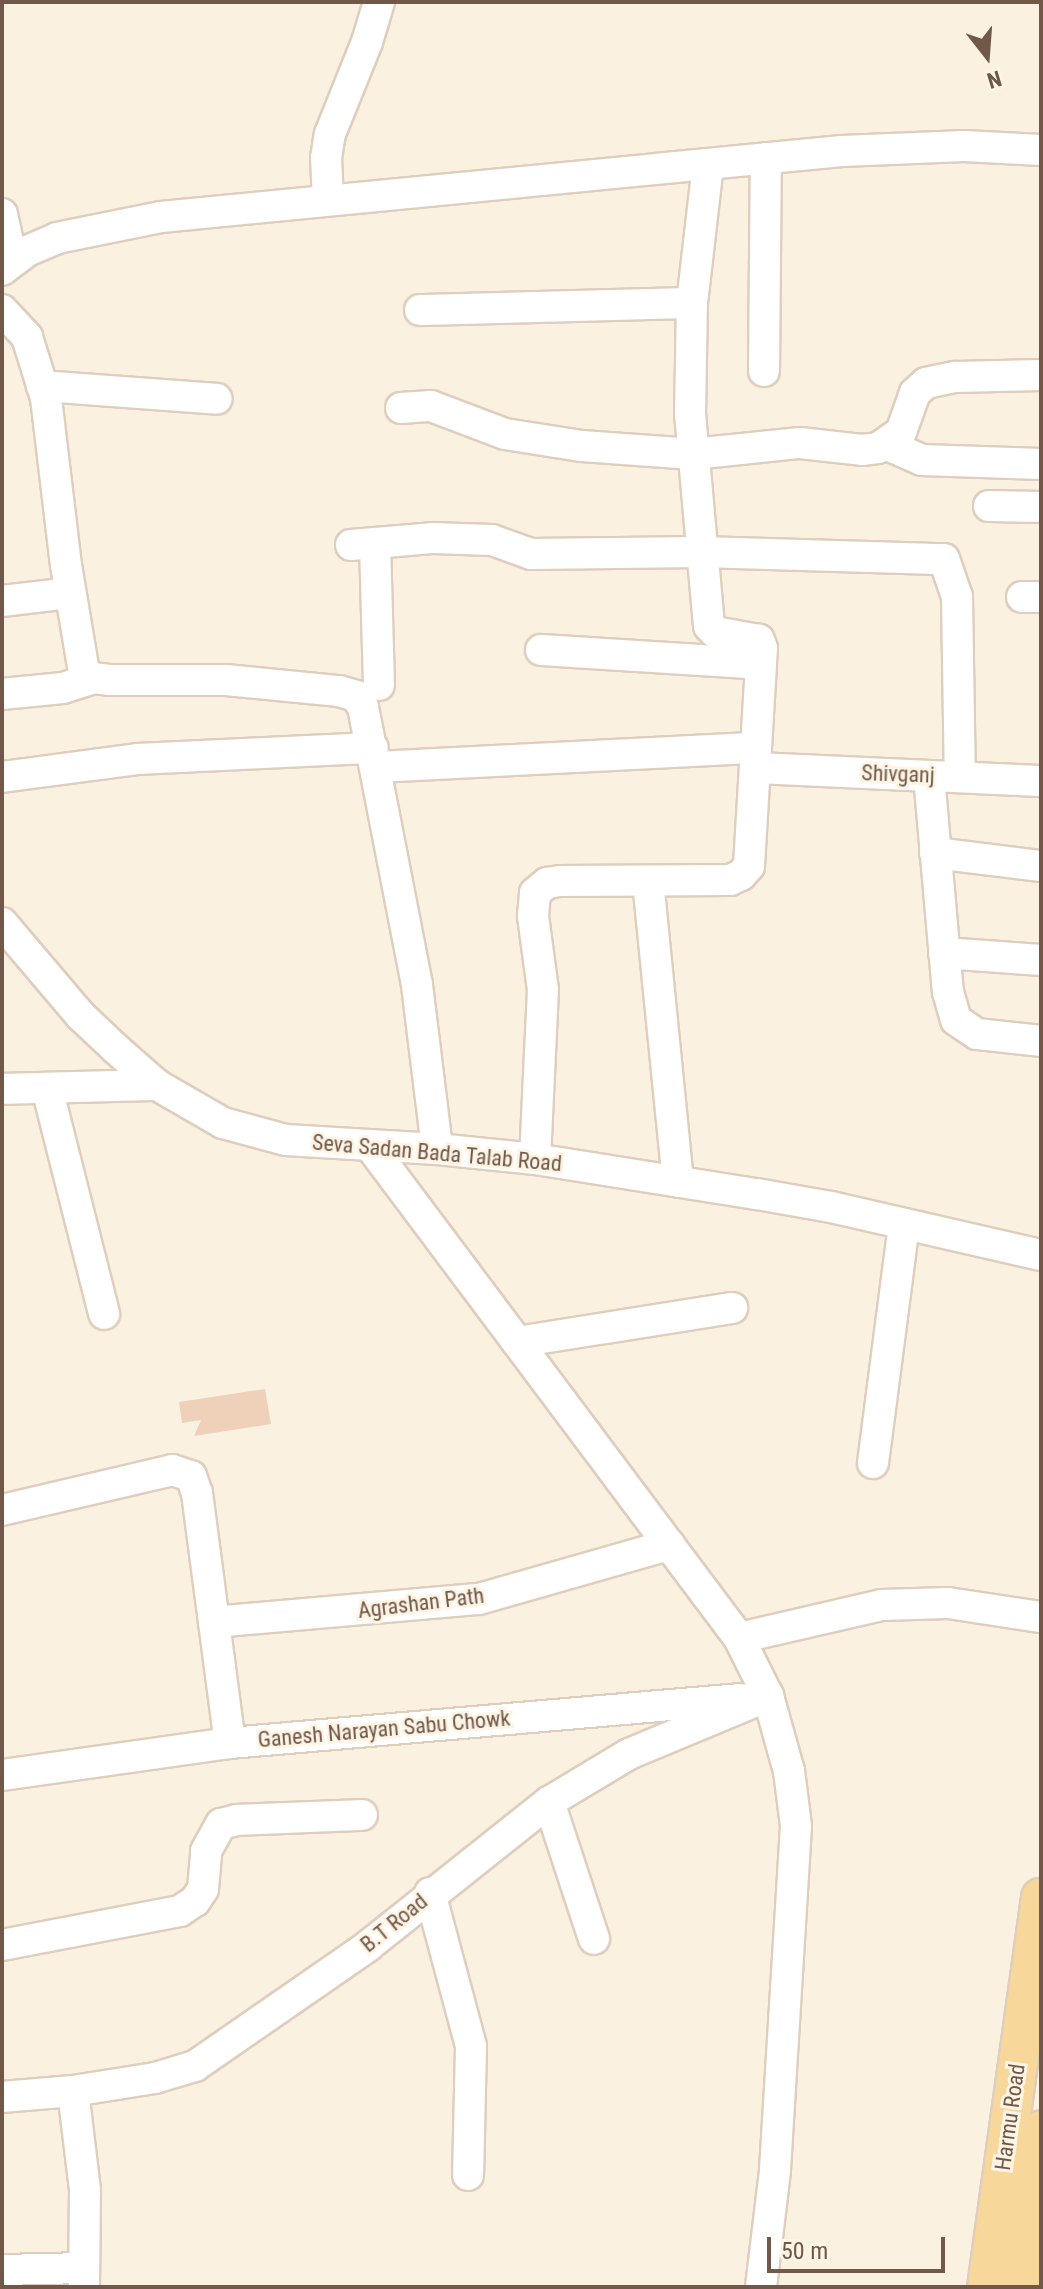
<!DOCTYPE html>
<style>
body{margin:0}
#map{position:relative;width:1043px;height:2289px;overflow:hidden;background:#fbf1e1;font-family:"Roboto Condensed",sans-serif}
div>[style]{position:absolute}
.building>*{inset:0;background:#efd0b9}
.roads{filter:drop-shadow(2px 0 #dfcebd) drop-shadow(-2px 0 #dfcebd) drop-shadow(0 2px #dfcebd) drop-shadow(0 -2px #dfcebd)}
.minor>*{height:30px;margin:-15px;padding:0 15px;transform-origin:15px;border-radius:15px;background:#fff}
.major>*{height:38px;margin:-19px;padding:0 19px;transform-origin:19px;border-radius:19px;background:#f8d79b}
span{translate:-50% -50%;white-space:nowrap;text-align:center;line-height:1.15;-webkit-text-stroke:6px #fef5e6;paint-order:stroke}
.street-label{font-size:22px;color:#715849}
.frame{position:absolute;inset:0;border:4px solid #715849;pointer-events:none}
.north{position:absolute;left:947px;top:16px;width:80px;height:80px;-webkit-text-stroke:6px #fef5e6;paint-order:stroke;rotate:163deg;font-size:22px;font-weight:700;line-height:32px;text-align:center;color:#715849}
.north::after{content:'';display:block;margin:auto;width:28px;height:36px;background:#715849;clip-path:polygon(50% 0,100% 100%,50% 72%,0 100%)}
.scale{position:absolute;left:767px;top:2237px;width:178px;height:36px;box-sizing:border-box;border:4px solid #715849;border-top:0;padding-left:10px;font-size:24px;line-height:28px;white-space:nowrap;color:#715849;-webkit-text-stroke:6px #fef5e6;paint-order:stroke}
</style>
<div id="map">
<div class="building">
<i style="clip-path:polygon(265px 1389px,271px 1424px,194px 1436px,201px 1420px,182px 1423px,179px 1402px)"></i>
</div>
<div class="roads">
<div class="minor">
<i style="left:328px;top:200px;width:42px;rotate:-92.7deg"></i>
<i style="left:326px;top:158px;width:24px;rotate:-81deg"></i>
<i style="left:330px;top:134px;width:99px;rotate:-68.1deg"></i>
<i style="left:367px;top:42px;width:42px;rotate:-73.3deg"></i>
<i style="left:2px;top:214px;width:48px;rotate:78deg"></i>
<i style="left:2px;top:270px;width:31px;rotate:-37deg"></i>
<i style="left:27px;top:251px;width:33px;rotate:-23deg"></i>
<i style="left:57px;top:238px;width:106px;rotate:-11.4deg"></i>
<i style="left:161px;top:217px;width:684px;rotate:-5.54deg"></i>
<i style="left:842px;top:151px;width:122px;rotate:-2.3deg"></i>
<i style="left:964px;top:146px;width:77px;rotate:3deg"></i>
<i style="left:2px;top:310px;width:37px;rotate:47deg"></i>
<i style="left:27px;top:337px;width:64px;rotate:72.7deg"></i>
<i style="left:46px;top:398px;width:168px;rotate:83.2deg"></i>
<i style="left:66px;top:565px;width:109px;rotate:80.5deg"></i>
<i style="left:84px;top:673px;width:10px;rotate:29deg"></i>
<i style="left:93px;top:678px;width:16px;rotate:7deg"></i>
<i style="left:109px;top:680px;width:117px"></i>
<i style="left:226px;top:680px;width:114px;rotate:5.6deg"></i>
<i style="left:339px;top:691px;width:18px;rotate:16deg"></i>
<i style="left:356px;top:696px;width:13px;rotate:58deg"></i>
<i style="left:363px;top:707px;width:283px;rotate:79deg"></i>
<i style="left:417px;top:985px;width:165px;rotate:83deg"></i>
<i style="left:420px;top:310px;width:272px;rotate:-1.5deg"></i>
<i style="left:764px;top:371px;width:213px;rotate:-89.5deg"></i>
<i style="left:42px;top:386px;width:175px;rotate:4.2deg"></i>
<i style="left:401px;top:408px;width:30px;rotate:-4deg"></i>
<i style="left:431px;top:406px;width:79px;rotate:20.7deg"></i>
<i style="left:505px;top:434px;width:78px;rotate:8.9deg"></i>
<i style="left:582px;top:446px;width:111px;rotate:4.1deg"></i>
<i style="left:693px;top:454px;width:108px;rotate:-5.9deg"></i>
<i style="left:800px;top:443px;width:62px;rotate:6.4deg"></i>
<i style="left:862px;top:450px;width:16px;rotate:-7deg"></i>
<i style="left:878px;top:448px;width:28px;rotate:-35deg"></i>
<i style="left:901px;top:432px;width:41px;rotate:-70.3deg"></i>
<i style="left:915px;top:393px;width:15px;rotate:-42deg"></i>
<i style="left:926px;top:383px;width:30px;rotate:-12deg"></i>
<i style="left:955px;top:377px;width:86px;rotate:-1.3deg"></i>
<i style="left:885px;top:444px;width:40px;rotate:23.4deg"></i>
<i style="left:922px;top:460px;width:119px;rotate:1.9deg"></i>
<i style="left:989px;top:506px;width:52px;rotate:1.1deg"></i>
<i style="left:375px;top:543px;width:142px;rotate:88.4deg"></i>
<i style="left:351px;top:545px;width:81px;rotate:-4.9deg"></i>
<i style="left:432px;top:538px;width:60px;rotate:1.9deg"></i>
<i style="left:492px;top:540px;width:41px;rotate:19.7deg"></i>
<i style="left:531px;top:554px;width:170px;rotate:-0.7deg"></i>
<i style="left:701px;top:552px;width:243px;rotate:1.7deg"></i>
<i style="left:944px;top:559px;width:39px;rotate:71deg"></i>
<i style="left:957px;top:596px;width:181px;rotate:89.1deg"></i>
<i style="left:1022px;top:597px;width:19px"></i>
<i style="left:2px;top:601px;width:68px;rotate:-6.7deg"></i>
<i style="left:541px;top:650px;width:220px;rotate:3.6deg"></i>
<i style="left:2px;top:694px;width:61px;rotate:-5.6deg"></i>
<i style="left:63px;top:688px;width:32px;rotate:-18deg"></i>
<i style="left:377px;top:767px;width:379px;rotate:-2.9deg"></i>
<i style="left:755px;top:768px;width:286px;rotate:2.6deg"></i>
<i style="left:929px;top:776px;width:217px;rotate:85deg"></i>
<i style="left:948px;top:992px;width:29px;rotate:74deg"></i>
<i style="left:956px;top:1020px;width:25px;rotate:34deg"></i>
<i style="left:977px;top:1034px;width:64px;rotate:6.2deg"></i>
<i style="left:2px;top:777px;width:136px;rotate:-7.6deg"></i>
<i style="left:137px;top:759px;width:236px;rotate:-2.7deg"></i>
<i style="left:935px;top:853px;width:107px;rotate:7deg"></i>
<i style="left:648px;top:881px;width:302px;rotate:84.3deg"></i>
<i style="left:2px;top:923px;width:122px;rotate:49.7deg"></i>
<i style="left:81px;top:1016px;width:48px;rotate:43.3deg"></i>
<i style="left:116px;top:1049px;width:55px;rotate:41.3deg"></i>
<i style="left:157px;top:1085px;width:76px;rotate:29.9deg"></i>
<i style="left:223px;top:1123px;width:65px;rotate:15.1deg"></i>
<i style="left:286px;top:1140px;width:151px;rotate:3.4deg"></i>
<i style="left:437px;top:1149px;width:99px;rotate:5.8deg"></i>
<i style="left:535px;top:1159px;width:225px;rotate:9deg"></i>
<i style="left:757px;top:1194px;width:75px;rotate:10deg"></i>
<i style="left:831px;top:1207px;width:215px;rotate:12.9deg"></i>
<i style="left:944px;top:953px;width:97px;rotate:4.1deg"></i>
<i style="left:47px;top:1088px;width:233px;rotate:75.8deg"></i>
<i style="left:2px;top:1089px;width:155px;rotate:-1.5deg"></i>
<i style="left:371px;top:1147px;width:614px;rotate:53.15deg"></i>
<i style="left:739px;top:1638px;width:65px;rotate:63.4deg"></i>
<i style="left:768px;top:1696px;width:78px;rotate:74.4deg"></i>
<i style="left:789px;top:1771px;width:55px;rotate:82.7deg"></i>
<i style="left:796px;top:1826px;width:346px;rotate:93.5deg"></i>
<i style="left:775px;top:2171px;width:117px;rotate:96.9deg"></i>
<i style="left:535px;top:1159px;width:169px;rotate:-87.3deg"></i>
<i style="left:543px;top:990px;width:75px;rotate:-97.7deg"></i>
<i style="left:533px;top:916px;width:23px;rotate:-85deg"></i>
<i style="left:535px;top:893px;width:16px;rotate:-40deg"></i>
<i style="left:547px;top:883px;width:13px;rotate:-9deg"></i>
<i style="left:560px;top:881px;width:170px;rotate:-0.3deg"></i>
<i style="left:730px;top:880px;width:12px;rotate:-24deg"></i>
<i style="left:741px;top:875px;width:12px;rotate:-48deg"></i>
<i style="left:749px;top:866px;width:218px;rotate:-86.6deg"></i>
<i style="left:762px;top:648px;width:9px;rotate:-111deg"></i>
<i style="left:759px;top:640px;width:45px;rotate:-169.7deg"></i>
<i style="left:715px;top:632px;width:8px;rotate:-135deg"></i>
<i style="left:709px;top:626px;width:212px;rotate:-95.1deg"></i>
<i style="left:690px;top:415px;width:112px;rotate:-89deg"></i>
<i style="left:692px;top:303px;width:140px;rotate:-83.4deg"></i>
<i style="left:517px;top:1342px;width:218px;rotate:-9deg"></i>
<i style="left:873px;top:1463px;width:240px;rotate:-82.6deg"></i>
<i style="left:2px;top:1510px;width:175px;rotate:-13.2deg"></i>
<i style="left:172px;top:1470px;width:20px;rotate:18deg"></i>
<i style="left:191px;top:1476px;width:18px;rotate:71deg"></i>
<i style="left:197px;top:1493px;width:252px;rotate:82.5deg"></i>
<i style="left:214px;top:1622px;width:266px;rotate:-5deg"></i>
<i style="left:479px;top:1599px;width:198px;rotate:-15.9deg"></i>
<i style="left:739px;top:1638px;width:147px;rotate:-13deg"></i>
<i style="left:882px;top:1605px;width:66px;rotate:-1.7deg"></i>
<i style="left:948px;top:1603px;width:94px;rotate:8.6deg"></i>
<i style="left:2px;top:1775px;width:230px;rotate:-8deg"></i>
<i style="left:230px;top:1743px;width:512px;rotate:-4.93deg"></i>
<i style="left:549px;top:1802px;width:144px;rotate:71.8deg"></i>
<i style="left:430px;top:1893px;width:158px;rotate:75deg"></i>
<i style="left:471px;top:2046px;width:129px;rotate:91.3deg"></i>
<i style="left:2px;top:1945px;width:181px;rotate:-10.8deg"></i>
<i style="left:180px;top:1911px;width:18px;rotate:-34deg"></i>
<i style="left:195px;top:1901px;width:14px;rotate:-56deg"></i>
<i style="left:203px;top:1889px;width:38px;rotate:-85deg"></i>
<i style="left:206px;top:1851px;width:31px;rotate:-61deg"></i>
<i style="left:221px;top:1824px;width:16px;rotate:-14deg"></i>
<i style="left:237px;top:1820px;width:125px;rotate:-2.3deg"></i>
<i style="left:73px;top:2091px;width:100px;rotate:83.1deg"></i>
<i style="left:85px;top:2190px;width:97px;rotate:90.6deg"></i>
<i style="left:2px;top:2097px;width:71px;rotate:-4.8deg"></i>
<i style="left:73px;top:2091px;width:83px;rotate:-9deg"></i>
<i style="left:155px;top:2078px;width:42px;rotate:-16.7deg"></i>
<i style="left:195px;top:2066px;width:211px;rotate:-34.7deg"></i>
<i style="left:368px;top:1946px;width:231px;rotate:-38.5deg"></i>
<i style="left:549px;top:1802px;width:93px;rotate:-31deg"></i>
<i style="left:629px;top:1754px;width:151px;rotate:-22.6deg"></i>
<i style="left:2px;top:2270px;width:82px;rotate:-1.4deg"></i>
</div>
<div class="major">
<i style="left:987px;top:2287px;width:393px;rotate:-82.1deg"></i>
<i style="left:1021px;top:2287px;width:158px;rotate:-82.7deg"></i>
</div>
</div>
<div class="street-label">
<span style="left:898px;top:774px;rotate:2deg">Shivganj</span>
<span style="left:437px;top:1153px;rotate:5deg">Seva Sadan Bada Talab Road</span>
<span style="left:421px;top:1603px;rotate:-7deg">Agrashan Path</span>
<span style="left:384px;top:1729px;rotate:-5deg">Ganesh Narayan Sabu Chowk</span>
<span style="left:394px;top:1923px;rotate:-39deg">B.T Road</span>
<span style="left:1010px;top:2117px;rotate:-82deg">Harmu Road</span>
</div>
<div class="frame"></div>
<div class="north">N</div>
<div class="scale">50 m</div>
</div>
